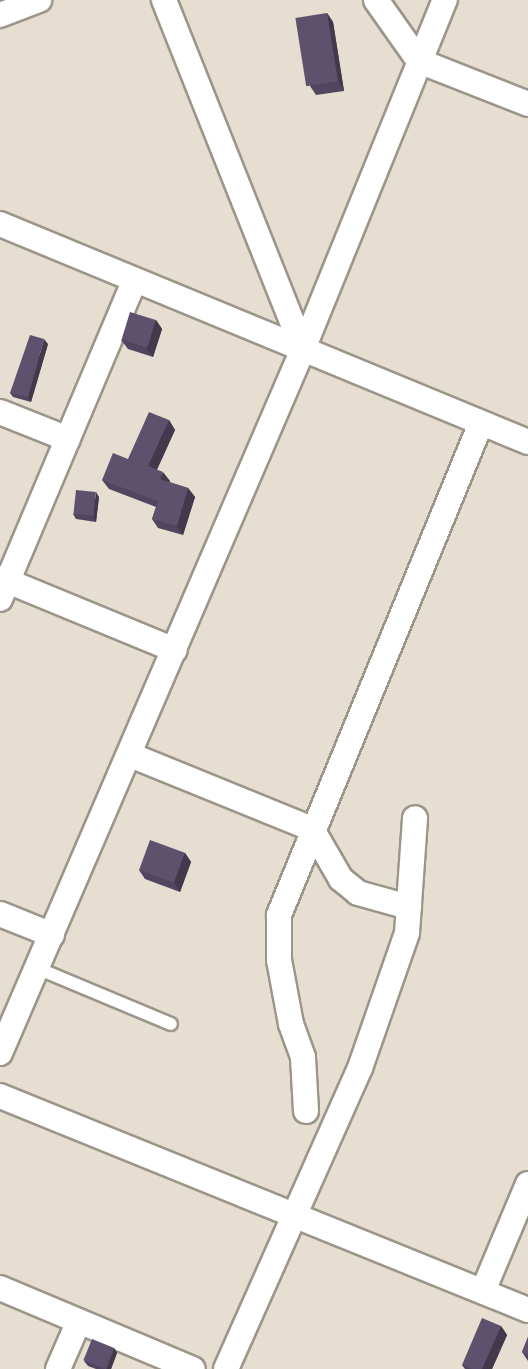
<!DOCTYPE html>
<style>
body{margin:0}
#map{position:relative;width:528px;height:1369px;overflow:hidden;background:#e5ded1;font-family:"Roboto Condensed",sans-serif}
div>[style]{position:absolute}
.roads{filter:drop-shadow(2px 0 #9c9589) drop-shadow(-2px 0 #9c9589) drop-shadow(0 2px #9c9589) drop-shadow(0 -2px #9c9589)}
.lane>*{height:12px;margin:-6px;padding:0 6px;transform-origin:6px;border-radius:6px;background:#fff}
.street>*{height:24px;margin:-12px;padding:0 12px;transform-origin:12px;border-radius:12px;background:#fff}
.wall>*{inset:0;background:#51465f}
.shaded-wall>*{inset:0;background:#42394d}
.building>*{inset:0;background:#5e516e;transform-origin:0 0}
span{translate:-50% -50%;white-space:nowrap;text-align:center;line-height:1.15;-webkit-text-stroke:6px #f2ebde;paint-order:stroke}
</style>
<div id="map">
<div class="roads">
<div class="lane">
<i style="left:37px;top:968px;width:145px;rotate:22.7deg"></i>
</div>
<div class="street">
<i style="left:164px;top:0;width:376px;rotate:68.3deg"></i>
<i style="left:376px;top:0;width:75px;rotate:54.8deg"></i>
<i style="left:419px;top:61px;width:117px;rotate:21.5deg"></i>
<i style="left:0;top:15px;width:42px;rotate:-21deg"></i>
<i style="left:0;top:224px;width:571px;rotate:22.43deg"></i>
<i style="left:0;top:412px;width:73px;rotate:21.7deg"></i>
<i style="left:0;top:578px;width:189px;rotate:22.4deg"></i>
<i style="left:0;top:599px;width:346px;rotate:-67.1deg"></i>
<i style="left:130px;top:755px;width:196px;rotate:22.1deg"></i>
<i style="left:312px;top:829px;width:58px;rotate:59.9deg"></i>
<i style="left:341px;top:879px;width:22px;rotate:39deg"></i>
<i style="left:358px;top:893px;width:53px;rotate:15.4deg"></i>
<i style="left:0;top:914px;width:56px;rotate:22deg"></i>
<i style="left:0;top:1053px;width:766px;rotate:-66.71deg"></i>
<i style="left:303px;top:349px;width:377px;rotate:-67.9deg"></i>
<i style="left:0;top:1096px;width:570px;rotate:22.06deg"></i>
<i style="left:306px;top:1111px;width:54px;rotate:-93.2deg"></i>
<i style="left:303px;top:1057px;width:35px;rotate:-110deg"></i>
<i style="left:291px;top:1024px;width:65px;rotate:-100.6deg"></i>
<i style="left:279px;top:960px;width:45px;rotate:-90deg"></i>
<i style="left:279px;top:915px;width:532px;rotate:-67.68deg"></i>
<i style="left:0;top:1288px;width:209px;rotate:22.8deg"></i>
<i style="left:483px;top:1291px;width:116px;rotate:-67.2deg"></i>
<i style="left:58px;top:1369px;width:52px;rotate:-66.4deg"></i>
<i style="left:226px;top:1369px;width:329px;rotate:-66deg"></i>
<i style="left:360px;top:1068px;width:143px;rotate:-70.8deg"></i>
<i style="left:407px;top:933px;width:115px;rotate:-86deg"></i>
</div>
</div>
<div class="wall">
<i style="clip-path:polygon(327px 13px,333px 22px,344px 91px,316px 95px,310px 86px)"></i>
<i style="clip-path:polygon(156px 320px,162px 329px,153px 357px,128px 349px,121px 340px)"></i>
<i style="clip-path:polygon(48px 344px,31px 402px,13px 397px,10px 393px)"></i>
<i style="clip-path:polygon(169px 420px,175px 430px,157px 470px,170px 481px,169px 482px,188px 488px,195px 497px,183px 535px,158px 528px,152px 519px,156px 507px,109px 489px,102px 480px,128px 459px)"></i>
<i style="clip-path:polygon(99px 497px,96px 522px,76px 519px,73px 514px)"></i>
<i style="clip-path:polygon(185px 853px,191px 862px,180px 892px,145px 879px,139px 870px)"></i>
<i style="clip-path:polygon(501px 1326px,507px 1335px,492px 1369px,465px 1369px,462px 1365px)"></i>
<i style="clip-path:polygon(528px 1337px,528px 1361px,522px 1352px)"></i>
<i style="clip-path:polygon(114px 1348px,117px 1353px,111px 1369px,96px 1369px,88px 1366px,84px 1361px)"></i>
</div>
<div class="shaded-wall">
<i style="clip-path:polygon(327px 13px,333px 22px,344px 91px,338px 81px)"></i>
<i style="clip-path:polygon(156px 320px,162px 329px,153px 357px,146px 348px)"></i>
<i style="clip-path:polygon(44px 339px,48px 344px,31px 402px,28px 397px)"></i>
<i style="clip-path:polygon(169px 420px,175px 430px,154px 475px,148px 466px)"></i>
<i style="clip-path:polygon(163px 472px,170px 481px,167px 489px,160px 479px)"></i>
<i style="clip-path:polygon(188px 488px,195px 497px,183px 535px,177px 526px)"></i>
<i style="clip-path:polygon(96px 492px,99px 497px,96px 522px,93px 517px)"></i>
<i style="clip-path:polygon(185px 853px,191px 862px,180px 892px,174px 882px)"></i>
<i style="clip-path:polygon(501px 1326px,507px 1335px,492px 1369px,482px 1369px)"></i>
<i style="clip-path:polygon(114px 1348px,117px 1353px,111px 1369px,107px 1369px)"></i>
</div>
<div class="building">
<i style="left:327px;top:13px;width:69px;height:32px;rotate:81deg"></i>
<i style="left:130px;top:312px;width:27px;height:29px;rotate:17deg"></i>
<i style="clip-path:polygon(30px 335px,44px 339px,28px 397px,10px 393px)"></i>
<i style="clip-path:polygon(149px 412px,169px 420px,148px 466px,163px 472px,160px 479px,188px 488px,177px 526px,152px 519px,158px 501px,102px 480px,113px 453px,128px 459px)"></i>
<i style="left:76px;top:490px;width:20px;height:24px;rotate:6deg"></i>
<i style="left:150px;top:840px;width:37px;height:32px;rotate:20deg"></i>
<i style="clip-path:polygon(482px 1318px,501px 1326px,482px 1369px,472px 1369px,462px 1365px)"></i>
<i style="clip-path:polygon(528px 1337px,528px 1355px,522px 1352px)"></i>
<i style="left:92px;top:1339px;width:24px;height:23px;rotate:22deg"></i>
</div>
</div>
